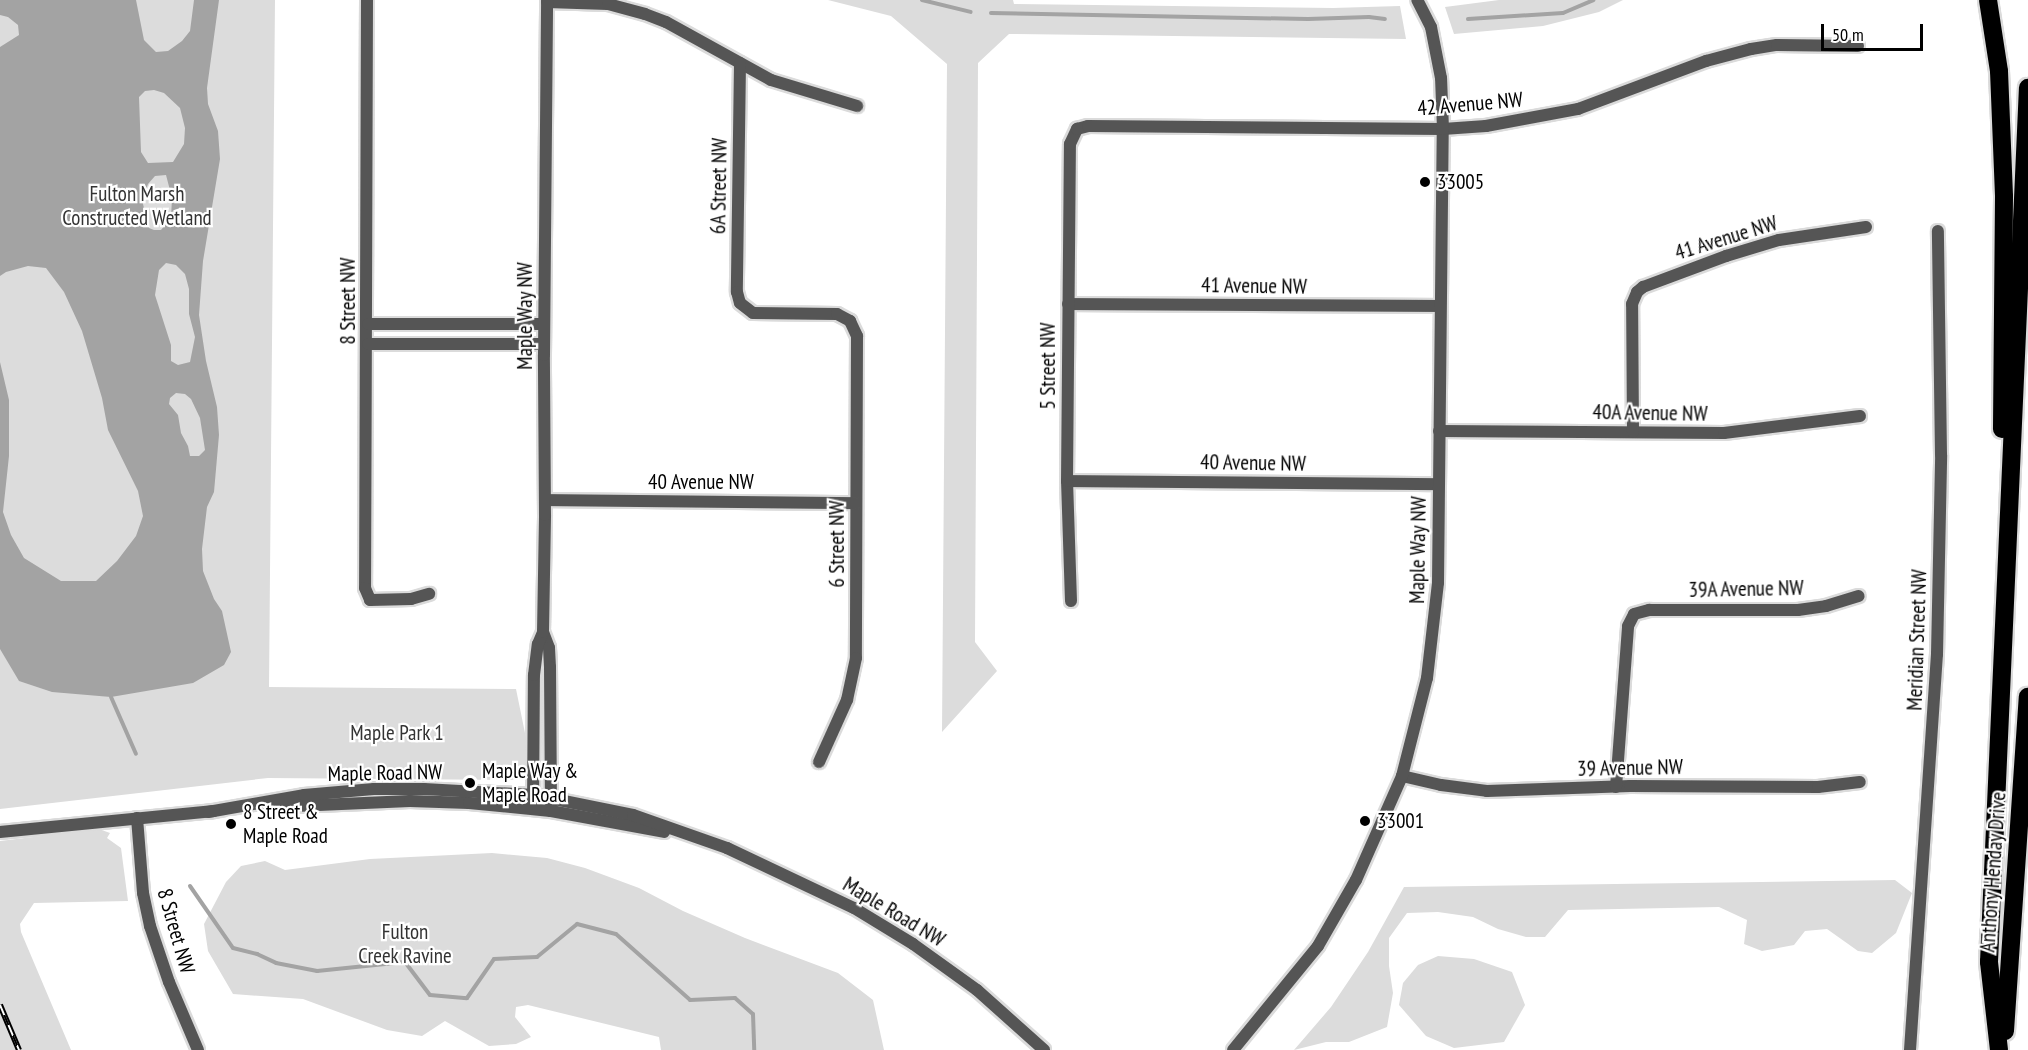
<!DOCTYPE html>
<style>
body{margin:0}
#map{position:relative;width:2028px;height:1050px;overflow:hidden;background:#fff;font-family:"PT Sans Narrow",sans-serif}
div>[style]{position:absolute}
.green>*{inset:0;background:#dcdcdc}
.water>*{inset:0;background:#a3a3a3}
.stream>*{height:4px;margin:-2px;padding:0 2px;transform-origin:2px;border-radius:2px;background:#a3a3a3}
.roads{filter:drop-shadow(2px 0 #dbdbdb) drop-shadow(-2px 0 #dbdbdb) drop-shadow(0 2px #dbdbdb) drop-shadow(0 -2px #dbdbdb)}
.minor>*{height:12px;margin:-6px;padding:0 6px;transform-origin:6px;border-radius:6px;background:#555}
.tertiary>*{height:12px;margin:-6px;padding:0 6px;transform-origin:6px;border-radius:6px;background:#555}
.motorway>*{height:18px;margin:-9px;padding:0 9px;transform-origin:9px;border-radius:9px;background:#000}
.rail>*{height:6px;margin-top:-3px;transform-origin:0;background:repeating-linear-gradient(90deg,#fff 0 11px,#000 0 22px);box-sizing:border-box;border-block:2px solid #000}
.dots>*{width:16px;height:16px;translate:-50% -50%;box-sizing:border-box;border:3px solid #fff;border-radius:50%}
span{translate:-50% -50%;white-space:nowrap;text-align:center;line-height:1.15;-webkit-text-stroke:4.5px #fff;paint-order:stroke}
.street-label{font-size:21px;color:#000}
.poi-label{font-size:21px;color:#000}
.left{translate:0 -50%;text-align:left}
.park-label{font-size:21px;color:#333}
.scale{position:absolute;left:1821px;top:24px;width:102px;height:27px;box-sizing:border-box;border:3px solid #000;border-top:0;padding-left:8px;font-size:18px;line-height:21px;white-space:nowrap;color:#000;-webkit-text-stroke:4px #fff;paint-order:stroke}
</style>
<div id="map">
<div class="green">
<i style="clip-path:polygon(0 0,275px 0,269px 687px,516px 689px,526px 738px,526px 769px,521px 776px,512px 780px,268px 778px,0 809px)"></i>
<i style="clip-path:polygon(828px 0,1013px 0,1014px 4px,1333px 8px,1400px 6px,1406px 39px,1009px 34px,978px 63px,975px 642px,997px 671px,942px 732px,947px 64px,891px 16px)"></i>
<i style="clip-path:polygon(1499px 0,1623px 0,1599px 12px,1543px 26px,1454px 34px,1445px 7px)"></i>
<i style="clip-path:polygon(99px 829px,110px 833px,107px 838px,121px 848px,128px 901px,34px 903px,20px 924px,21px 932px,71px 1050px,0 1050px,0 841px)"></i>
<i style="clip-path:polygon(492px 853px,547px 858px,585px 868px,639px 888px,683px 911px,745px 938px,838px 973px,873px 1000px,884px 1050px,661px 1050px,659px 1037px,528px 1005px,516px 1007px,515px 1017px,531px 1037px,516px 1044px,489px 1046px,445px 1021px,422px 1036px,387px 1030px,303px 999px,233px 994px,208px 951px,204px 924px,226px 882px,241px 866px,265px 861px,285px 870px,370px 859px)"></i>
<i style="clip-path:polygon(1895px 880px,1912px 893px,1896px 933px,1872px 953px,1858px 951px,1827px 929px,1805px 931px,1794px 945px,1762px 951px,1744px 944px,1747px 920px,1719px 907px,1568px 910px,1545px 937px,1526px 937px,1498px 929px,1473px 917px,1438px 912px,1407px 913px,1389px 938px,1389px 966px,1393px 993px,1387px 1027px,1349px 1042px,1326px 1042px,1294px 1050px,1331px 1007px,1368px 952px,1404px 887px)"></i>
<i style="clip-path:polygon(1438px 956px,1474px 959px,1512px 972px,1525px 1005px,1504px 1042px,1454px 1048px,1426px 1036px,1399px 1005px,1403px 983px,1418px 965px)"></i>
</div>
<div class="water">
<i style="clip-path:polygon(evenodd,0 0,136px 0,144px 40px,156px 52px,168px 51px,182px 41px,190px 31px,194px 0,219px 0,207px 88px,208px 104px,218px 131px,220px 159px,203px 261px,199px 315px,206px 361px,217px 407px,219px 435px,214px 492px,207px 507px,202px 549px,203px 571px,214px 599px,222px 611px,231px 652px,224px 665px,193px 683px,111px 697px,52px 692px,19px 681px,0 649px,0 362px,9px 400px,9px 456px,3px 512px,11px 535px,24px 558px,61px 581px,96px 581px,117px 561px,136px 536px,143px 516px,138px 491px,108px 430px,102px 398px,82px 331px,64px 292px,46px 268px,28px 266px,6px 272px,0 276px,0 47px,19px 35px,18px 25px,8px 17px,0 15px,0 0,154px 90px,164px 93px,180px 108px,185px 128px,184px 144px,173px 162px,148px 163px,141px 152px,139px 97px,145px 91px,154px 90px,0 0,166px 175px,172px 198px,171px 218px,161px 230px,154px 230px,149px 228px,142px 200px,148px 184px,155px 176px,166px 175px,0 0,166px 263px,176px 265px,185px 274px,189px 289px,189px 314px,195px 337px,190px 362px,178px 365px,171px 361px,171px 345px,155px 295px,159px 270px,166px 263px,0 0,176px 393px,185px 394px,191px 399px,200px 418px,205px 450px,199px 456px,190px 456px,188px 446px,181px 433px,178px 415px,169px 404px,170px 398px,176px 393px)"></i>
</div>
<div class="stream">
<i style="left:922px;top:0;width:50px;rotate:13.8deg"></i>
<i style="left:991px;top:13px;width:317px;rotate:1.1deg"></i>
<i style="left:1308px;top:19px;width:61px;rotate:-1.9deg"></i>
<i style="left:1369px;top:17px;width:16px;rotate:7deg"></i>
<i style="left:1468px;top:19px;width:95px;rotate:-3.6deg"></i>
<i style="left:1563px;top:13px;width:33px;rotate:-23deg"></i>
<i style="left:111px;top:697px;width:62px;rotate:66.3deg"></i>
<i style="left:190px;top:886px;width:75px;rotate:55.3deg"></i>
<i style="left:233px;top:948px;width:25px;rotate:14deg"></i>
<i style="left:257px;top:954px;width:21px;rotate:25deg"></i>
<i style="left:276px;top:963px;width:42px;rotate:11deg"></i>
<i style="left:317px;top:971px;width:88px;rotate:-5.8deg"></i>
<i style="left:405px;top:962px;width:41px;rotate:52.9deg"></i>
<i style="left:430px;top:995px;width:37px;rotate:5deg"></i>
<i style="left:467px;top:998px;width:47px;rotate:-55.3deg"></i>
<i style="left:494px;top:959px;width:43px;rotate:-2.7deg"></i>
<i style="left:537px;top:957px;width:52px;rotate:-39.5deg"></i>
<i style="left:577px;top:924px;width:40px;rotate:14.4deg"></i>
<i style="left:616px;top:934px;width:99px;rotate:41.7deg"></i>
<i style="left:690px;top:1000px;width:45px;rotate:-2.5deg"></i>
<i style="left:735px;top:998px;width:24px;rotate:42deg"></i>
<i style="left:753px;top:1014px;width:36px;rotate:88deg"></i>
</div>
<div class="roads">
<div class="minor">
<i style="left:367px;top:0;width:588px;rotate:90.19deg"></i>
<i style="left:365px;top:588px;width:13px;rotate:67deg"></i>
<i style="left:370px;top:600px;width:41px;rotate:-1.4deg"></i>
<i style="left:411px;top:599px;width:19px;rotate:-16deg"></i>
<i style="left:547px;top:2px;width:61px;rotate:1.9deg"></i>
<i style="left:608px;top:4px;width:38px;rotate:15deg"></i>
<i style="left:645px;top:14px;width:22px;rotate:21deg"></i>
<i style="left:666px;top:22px;width:120px;rotate:28.9deg"></i>
<i style="left:771px;top:80px;width:90px;rotate:16.8deg"></i>
<i style="left:740px;top:63px;width:229px;rotate:90.8deg"></i>
<i style="left:737px;top:292px;width:11px;rotate:75deg"></i>
<i style="left:740px;top:303px;width:16px;rotate:38deg"></i>
<i style="left:753px;top:313px;width:84px;rotate:0.7deg"></i>
<i style="left:837px;top:314px;width:15px;rotate:28deg"></i>
<i style="left:850px;top:321px;width:17px;rotate:65deg"></i>
<i style="left:857px;top:336px;width:322px;rotate:90.2deg"></i>
<i style="left:856px;top:658px;width:43px;rotate:102.1deg"></i>
<i style="left:847px;top:700px;width:68px;rotate:114.3deg"></i>
<i style="left:1068px;top:304px;width:371px;rotate:0.3deg"></i>
<i style="left:368px;top:324px;width:176px"></i>
<i style="left:368px;top:344px;width:176px"></i>
<i style="left:1439px;top:431px;width:285px;rotate:0.4deg"></i>
<i style="left:1724px;top:433px;width:137px;rotate:-7.1deg"></i>
<i style="left:1633px;top:432px;width:128px;rotate:-90.4deg"></i>
<i style="left:1632px;top:304px;width:13px;rotate:-67deg"></i>
<i style="left:1637px;top:292px;width:8px;rotate:-40deg"></i>
<i style="left:1643px;top:287px;width:89px;rotate:-20.5deg"></i>
<i style="left:1726px;top:256px;width:55px;rotate:-16.8deg"></i>
<i style="left:1779px;top:240px;width:88px;rotate:-8.5deg"></i>
<i style="left:1067px;top:481px;width:372px;rotate:0.5deg"></i>
<i style="left:545px;top:500px;width:311px;rotate:0.6deg"></i>
<i style="left:1071px;top:601px;width:120px;rotate:-91.9deg"></i>
<i style="left:1067px;top:481px;width:337px;rotate:-89.5deg"></i>
<i style="left:1070px;top:144px;width:17px;rotate:-65deg"></i>
<i style="left:1077px;top:129px;width:11px;rotate:-15deg"></i>
<i style="left:1088px;top:126px;width:355px;rotate:0.5deg"></i>
<i style="left:1443px;top:129px;width:43px;rotate:-4deg"></i>
<i style="left:1486px;top:126px;width:94px;rotate:-10.5deg"></i>
<i style="left:1578px;top:109px;width:137px;rotate:-20.6deg"></i>
<i style="left:1706px;top:61px;width:47px;rotate:-14.9deg"></i>
<i style="left:1751px;top:49px;width:26px;rotate:-9deg"></i>
<i style="left:1777px;top:45px;width:81px;rotate:0.7deg"></i>
<i style="left:543px;top:632px;width:17px;rotate:69deg"></i>
<i style="left:549px;top:648px;width:19px;rotate:87deg"></i>
<i style="left:550px;top:667px;width:144px;rotate:89.6deg"></i>
<i style="left:1402px;top:776px;width:40px;rotate:13deg"></i>
<i style="left:1441px;top:785px;width:46px;rotate:7.4deg"></i>
<i style="left:1487px;top:791px;width:143px;rotate:-2deg"></i>
<i style="left:1630px;top:786px;width:188px;rotate:0.3deg"></i>
<i style="left:1818px;top:787px;width:42px;rotate:-6.8deg"></i>
<i style="left:1616px;top:787px;width:161px;rotate:-85.7deg"></i>
<i style="left:1628px;top:626px;width:13px;rotate:-63deg"></i>
<i style="left:1634px;top:614px;width:16px;rotate:-15deg"></i>
<i style="left:1649px;top:610px;width:149px"></i>
<i style="left:1798px;top:610px;width:28px;rotate:-8deg"></i>
<i style="left:1826px;top:606px;width:34px;rotate:-17deg"></i>
<i style="left:533px;top:809px;width:134px;rotate:-89.6deg"></i>
<i style="left:534px;top:675px;width:31px;rotate:-83deg"></i>
<i style="left:538px;top:644px;width:13px;rotate:-67deg"></i>
<i style="left:543px;top:632px;width:117px;rotate:-89deg"></i>
<i style="left:545px;top:515px;width:160px;rotate:-90.4deg"></i>
<i style="left:544px;top:355px;width:355px;rotate:-89.5deg"></i>
<i style="left:137px;top:818px;width:75px;rotate:85.4deg"></i>
<i style="left:143px;top:893px;width:34px;rotate:78deg"></i>
<i style="left:150px;top:926px;width:59px;rotate:71.3deg"></i>
<i style="left:169px;top:982px;width:74px;rotate:66.9deg"></i>
<i style="left:1233px;top:1050px;width:134px;rotate:-50.7deg"></i>
<i style="left:1318px;top:946px;width:76px;rotate:-60.1deg"></i>
<i style="left:1356px;top:880px;width:114px;rotate:-66.1deg"></i>
<i style="left:1402px;top:776px;width:101px;rotate:-75.7deg"></i>
<i style="left:1427px;top:678px;width:96px;rotate:-83.4deg"></i>
<i style="left:1438px;top:583px;width:454px;rotate:-89.4deg"></i>
<i style="left:1443px;top:129px;width:51px;rotate:-92.2deg"></i>
<i style="left:1441px;top:78px;width:52px;rotate:-101.1deg"></i>
<i style="left:1431px;top:27px;width:30px;rotate:-117deg"></i>
<i style="left:1910px;top:1050px;width:397px;rotate:-86.1deg"></i>
<i style="left:1937px;top:654px;width:199px;rotate:-88.8deg"></i>
<i style="left:1941px;top:455px;width:224px;rotate:-90.8deg"></i>
</div>
<div class="tertiary">
<i style="left:273px;top:807px;width:137px;rotate:-2.5deg"></i>
<i style="left:410px;top:801px;width:59px;rotate:1.9deg"></i>
<i style="left:469px;top:803px;width:82px;rotate:5.6deg"></i>
<i style="left:551px;top:811px;width:115px;rotate:10.5deg"></i>
<i style="left:208px;top:812px;width:97px;rotate:-10deg"></i>
<i style="left:304px;top:795px;width:70px;rotate:-4.9deg"></i>
<i style="left:374px;top:789px;width:50px"></i>
<i style="left:424px;top:789px;width:110px;rotate:3.1deg"></i>
<i style="left:534px;top:795px;width:101px;rotate:11.4deg"></i>
<i style="left:633px;top:815px;width:100px;rotate:19.3deg"></i>
<i style="left:727px;top:848px;width:140px;rotate:25.3deg"></i>
<i style="left:854px;top:908px;width:69px;rotate:31.4deg"></i>
<i style="left:913px;top:944px;width:79px;rotate:35.7deg"></i>
<i style="left:977px;top:990px;width:90px;rotate:41.8deg"></i>
<i style="left:0;top:832px;width:215px;rotate:-5.6deg"></i>
</div>
<div class="motorway">
<i style="left:1988px;top:0;width:72px;rotate:81.2deg"></i>
<i style="left:1999px;top:71px;width:126px;rotate:87.7deg"></i>
<i style="left:2004px;top:197px;width:232px;rotate:90.5deg"></i>
<i style="left:2005px;top:1031px;width:335px;rotate:-86.1deg"></i>
<i style="left:1999px;top:1050px;width:89px;rotate:-96.5deg"></i>
<i style="left:1989px;top:962px;width:875px;rotate:-87.45deg"></i>
</div>
</div>
<div class="rail">
<i style="left:0;top:1005px;width:49px;rotate:67.1deg"></i>
</div>
<div class="dots">
<i style="left:1425px;top:182px;background:#000"></i>
<i style="left:470px;top:783px;background:#000"></i>
<i style="left:1365px;top:821px;background:#000"></i>
<i style="left:231px;top:824px;background:#000"></i>
</div>
<div class="street-label">
<span style="left:1470px;top:104px;rotate:-5deg">42 Avenue NW</span>
<span style="left:719px;top:186px;rotate:-89deg">6A Street NW</span>
<span style="left:1726px;top:238px;rotate:-17deg">41 Avenue NW</span>
<span style="left:1254px;top:286px;rotate:1deg">41 Avenue NW</span>
<span style="left:348px;top:301px;rotate:-90deg">8 Street NW</span>
<span style="left:525px;top:316px;rotate:-90deg">Maple Way NW</span>
<span style="left:1048px;top:366px;rotate:-90deg">5 Street NW</span>
<span style="left:1650px;top:413px;rotate:1deg">40A Avenue NW</span>
<span style="left:1253px;top:463px;rotate:1deg">40 Avenue NW</span>
<span style="left:701px;top:482px">40 Avenue NW</span>
<span style="left:837px;top:544px;rotate:-90deg">6 Street NW</span>
<span style="left:1418px;top:550px;rotate:-89deg">Maple Way NW</span>
<span style="left:1746px;top:589px;rotate:-1deg">39A Avenue NW</span>
<span style="left:1917px;top:640px;rotate:-88deg">Meridian Street NW</span>
<span style="left:1630px;top:768px;rotate:-1deg">39 Avenue NW</span>
<span style="left:385px;top:773px;rotate:-1deg">Maple Road NW</span>
<span style="left:1993px;top:872px;rotate:-86deg">Anthony Henday Drive</span>
<span style="left:894px;top:912px;rotate:31deg">Maple Road NW</span>
<span style="left:176px;top:931px;rotate:74deg">8 Street NW</span>
</div>
<div class="poi-label">
<span class="left" style="left:1437px;top:182px">33005</span>
<span class="left" style="left:482px;top:783px">Maple Way &amp;<br>Maple Road</span>
<span class="left" style="left:243px;top:824px">8 Street &amp;<br>Maple Road</span>
<span class="left" style="left:1377px;top:821px">33001</span>
</div>
<div class="park-label">
<span style="left:137px;top:206px">Fulton Marsh<br>Constructed Wetland</span>
<span style="left:397px;top:733px">Maple Park 1</span>
<span style="left:405px;top:944px">Fulton<br>Creek Ravine</span>
</div>
<div class="scale">50 m</div>
</div>
